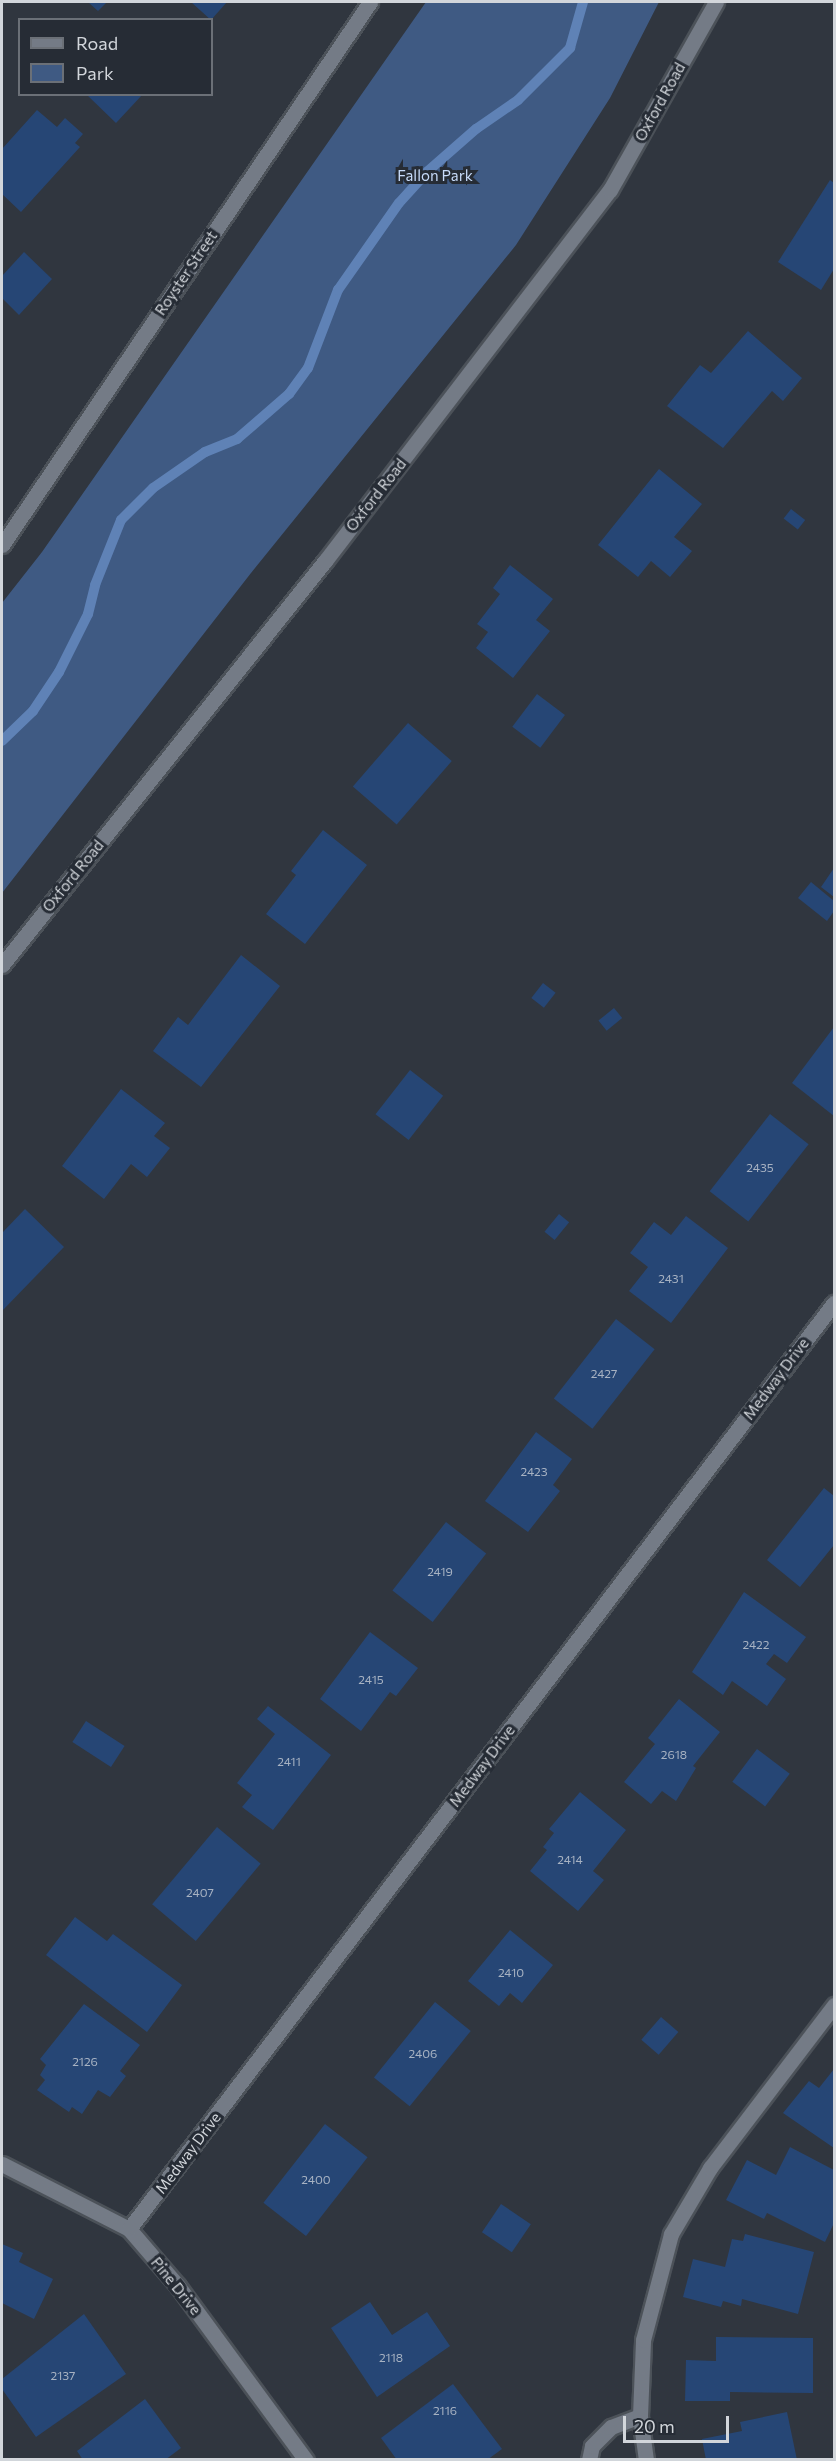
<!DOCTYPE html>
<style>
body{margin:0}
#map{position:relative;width:836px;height:2461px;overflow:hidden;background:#30363f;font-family:Commissioner,sans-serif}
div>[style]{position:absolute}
.green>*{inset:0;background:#3f5a83}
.stream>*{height:10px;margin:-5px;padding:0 5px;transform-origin:5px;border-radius:5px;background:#5f82b6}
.building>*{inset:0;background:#264675;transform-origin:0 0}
.roads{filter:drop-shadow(2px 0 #4c5259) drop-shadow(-2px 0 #4c5259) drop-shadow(0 2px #4c5259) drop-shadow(0 -2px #4c5259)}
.minor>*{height:15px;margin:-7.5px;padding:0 7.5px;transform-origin:7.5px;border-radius:7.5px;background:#747b86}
span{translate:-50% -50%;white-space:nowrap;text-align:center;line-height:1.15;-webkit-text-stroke:6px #262c35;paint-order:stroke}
.number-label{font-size:12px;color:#a7b2c2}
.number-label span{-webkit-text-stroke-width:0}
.street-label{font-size:15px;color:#d2d6db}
.park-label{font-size:15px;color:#c7dbfa}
.frame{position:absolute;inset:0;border:3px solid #d2d6db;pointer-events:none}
.legend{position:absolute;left:18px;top:18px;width:195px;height:78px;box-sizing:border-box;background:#262c35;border:2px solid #6b7077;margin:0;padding:8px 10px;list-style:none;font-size:18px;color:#d2d6db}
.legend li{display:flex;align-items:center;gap:12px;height:30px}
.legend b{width:30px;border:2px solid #6b7077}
.scale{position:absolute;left:623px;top:2416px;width:106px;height:27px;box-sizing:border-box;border:3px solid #d2d6db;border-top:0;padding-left:8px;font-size:18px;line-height:21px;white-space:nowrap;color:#d2d6db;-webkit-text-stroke:4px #262c35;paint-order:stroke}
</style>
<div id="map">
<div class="green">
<i style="clip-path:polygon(426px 2px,659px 2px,610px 98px,516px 245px,251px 573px,2px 893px,2px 603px,42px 552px)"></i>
</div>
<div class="stream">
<i style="left:2px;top:741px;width:43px;rotate:-44.1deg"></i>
<i style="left:33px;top:711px;width:47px;rotate:-56.3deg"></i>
<i style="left:59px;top:672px;width:65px;rotate:-63.4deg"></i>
<i style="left:88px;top:614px;width:30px;rotate:-76deg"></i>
<i style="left:95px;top:585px;width:70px;rotate:-68.2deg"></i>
<i style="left:121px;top:520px;width:45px;rotate:-45deg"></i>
<i style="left:153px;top:488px;width:63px;rotate:-34.7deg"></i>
<i style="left:205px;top:452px;width:35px;rotate:-22deg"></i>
<i style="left:237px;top:439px;width:69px;rotate:-40.9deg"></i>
<i style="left:289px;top:394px;width:32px;rotate:-54deg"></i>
<i style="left:308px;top:368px;width:84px;rotate:-69deg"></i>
<i style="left:338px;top:290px;width:106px;rotate:-55deg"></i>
<i style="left:399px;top:203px;width:43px;rotate:-47.8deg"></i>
<i style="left:428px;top:171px;width:64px;rotate:-41.2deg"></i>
<i style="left:476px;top:129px;width:51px;rotate:-34.6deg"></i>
<i style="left:518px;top:100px;width:74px;rotate:-45deg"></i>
<i style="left:570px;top:48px;width:48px;rotate:-74.2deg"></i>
</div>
<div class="building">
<i style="clip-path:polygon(88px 2px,107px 2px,98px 11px)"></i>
<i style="clip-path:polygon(191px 2px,227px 2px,211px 20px)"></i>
<i style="clip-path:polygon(86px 94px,143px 94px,116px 123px)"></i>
<i style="clip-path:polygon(37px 110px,57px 127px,65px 118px,83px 134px,75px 143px,80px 147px,21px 212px,2px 194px,2px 149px)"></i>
<i style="clip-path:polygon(830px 180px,834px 183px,834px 269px,821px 290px,778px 262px)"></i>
<i style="clip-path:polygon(24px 252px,52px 279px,19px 315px,2px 298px,2px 276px)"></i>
<i style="clip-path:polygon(748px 331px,802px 378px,783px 401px,772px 391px,723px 448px,667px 406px,700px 365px,711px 373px)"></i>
<i style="clip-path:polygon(659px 469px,702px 504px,674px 537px,692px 551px,670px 577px,651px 561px,638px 577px,598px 545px)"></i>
<i style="left:791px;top:509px;width:18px;height:12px;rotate:38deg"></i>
<i style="clip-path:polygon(510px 565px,553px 599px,536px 620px,550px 631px,513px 678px,476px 648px,488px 632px,477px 624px,500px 594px,493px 588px)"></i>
<i style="left:537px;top:694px;width:35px;height:41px;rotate:37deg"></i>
<i style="left:408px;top:723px;width:58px;height:84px;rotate:41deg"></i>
<i style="clip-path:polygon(323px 830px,367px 865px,305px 944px,266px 914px,296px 875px,291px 871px)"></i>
<i style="clip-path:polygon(834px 868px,834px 897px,821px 887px)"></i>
<i style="clip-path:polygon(811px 882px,834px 901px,834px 911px,827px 921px,798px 898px)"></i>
<i style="clip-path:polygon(241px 955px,280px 986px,201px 1087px,153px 1051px,178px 1017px,188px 1025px)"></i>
<i style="left:543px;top:983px;width:16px;height:19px;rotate:38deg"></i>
<i style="left:614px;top:1008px;width:13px;height:20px;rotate:51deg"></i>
<i style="clip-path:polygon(834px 1027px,834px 1116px,792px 1083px)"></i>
<i style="left:410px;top:1070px;width:42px;height:56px;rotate:38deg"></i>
<i style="clip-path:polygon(121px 1089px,165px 1123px,154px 1136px,170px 1148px,147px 1177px,131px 1164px,104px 1199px,62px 1166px)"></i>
<i style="left:770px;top:1114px;width:49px;height:98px;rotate:38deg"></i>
<i style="clip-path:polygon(25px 1209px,64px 1247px,2px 1311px,2px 1233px)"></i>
<i style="left:559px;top:1214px;width:13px;height:23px;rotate:39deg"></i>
<i style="clip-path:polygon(686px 1216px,728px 1248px,671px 1323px,629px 1291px,648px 1267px,630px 1253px,654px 1222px,671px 1235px)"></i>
<i style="left:616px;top:1319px;width:49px;height:101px;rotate:38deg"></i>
<i style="clip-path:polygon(536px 1432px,572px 1459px,553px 1485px,560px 1491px,528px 1532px,485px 1501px)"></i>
<i style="clip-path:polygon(824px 1488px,834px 1496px,834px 1545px,800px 1587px,767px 1560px)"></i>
<i style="left:446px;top:1522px;width:51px;height:87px;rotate:38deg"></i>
<i style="clip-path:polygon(744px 1592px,806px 1637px,787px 1663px,774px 1654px,766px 1664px,786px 1679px,767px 1706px,732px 1681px,723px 1695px,692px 1672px)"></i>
<i style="clip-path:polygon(370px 1632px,418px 1668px,396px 1696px,390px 1692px,361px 1731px,320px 1699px)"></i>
<i style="clip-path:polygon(679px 1699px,720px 1732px,693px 1766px,696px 1768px,676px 1801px,662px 1791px,651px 1804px,624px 1782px,655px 1744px,648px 1738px)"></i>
<i style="clip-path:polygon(268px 1706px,331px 1755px,273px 1830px,242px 1807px,252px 1795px,237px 1783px,275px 1734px,257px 1719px)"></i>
<i style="left:86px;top:1721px;width:46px;height:25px;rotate:33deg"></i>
<i style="left:757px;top:1749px;width:41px;height:41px;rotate:37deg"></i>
<i style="clip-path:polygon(580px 1792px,626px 1830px,593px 1871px,604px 1880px,578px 1911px,530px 1871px,547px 1850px,543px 1847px,554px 1833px,549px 1829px)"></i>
<i style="left:217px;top:1827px;width:57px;height:101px;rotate:40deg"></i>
<i style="clip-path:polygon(75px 1917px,107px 1941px,113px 1934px,182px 1985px,147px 2032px,46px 1955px)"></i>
<i style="clip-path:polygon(510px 1930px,553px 1965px,522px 2003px,510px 1993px,499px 2006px,468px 1981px)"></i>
<i style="left:435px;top:2002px;width:46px;height:97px;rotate:39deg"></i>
<i style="clip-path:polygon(84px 2004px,140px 2045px,120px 2071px,126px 2076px,110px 2097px,98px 2090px,82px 2114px,72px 2107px,69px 2112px,37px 2090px,45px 2080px,40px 2075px,46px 2065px,40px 2059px)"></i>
<i style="left:661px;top:2017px;width:23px;height:30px;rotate:41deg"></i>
<i style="clip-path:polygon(834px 2069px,834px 2148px,783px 2113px,809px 2081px,819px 2088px)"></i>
<i style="left:325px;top:2124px;width:54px;height:100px;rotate:38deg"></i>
<i style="clip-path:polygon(790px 2147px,834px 2170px,834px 2223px,825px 2242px,767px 2213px,764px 2219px,726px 2200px,747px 2160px,776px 2175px)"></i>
<i style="left:501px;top:2204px;width:36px;height:34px;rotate:34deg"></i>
<i style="clip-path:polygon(745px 2234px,814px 2252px,798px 2314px,742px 2299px,741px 2306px,723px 2301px,721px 2307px,683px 2297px,693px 2259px,725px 2267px,732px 2239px,743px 2241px)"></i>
<i style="clip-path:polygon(2px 2244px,23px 2253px,19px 2262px,53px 2279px,34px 2319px,2px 2303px)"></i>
<i style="clip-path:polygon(370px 2302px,392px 2335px,427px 2312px,450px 2346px,377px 2397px,331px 2328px)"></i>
<i style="clip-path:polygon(84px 2314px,126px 2374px,36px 2437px,2px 2389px,2px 2379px)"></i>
<i style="clip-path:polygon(716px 2337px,813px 2338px,813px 2393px,730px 2392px,730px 2401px,685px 2401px,686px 2360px,716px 2361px)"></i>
<i style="clip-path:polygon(453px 2384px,502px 2449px,487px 2460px,397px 2460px,381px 2438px)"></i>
<i style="clip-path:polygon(145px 2399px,181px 2448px,165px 2460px,83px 2460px,77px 2451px)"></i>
<i style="clip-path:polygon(787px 2412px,797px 2460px,706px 2460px,702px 2439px,742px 2431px,740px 2422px)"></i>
</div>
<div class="roads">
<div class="minor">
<i style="left:2px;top:545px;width:656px;rotate:-55.87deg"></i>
<i style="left:2px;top:965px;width:517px;rotate:-51.36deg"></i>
<i style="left:325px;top:561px;width:468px;rotate:-52.5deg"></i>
<i style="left:610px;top:190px;width:216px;rotate:-60.6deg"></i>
<i style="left:2px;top:2164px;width:143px;rotate:27.1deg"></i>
<i style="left:129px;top:2229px;width:75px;rotate:49.3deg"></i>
<i style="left:178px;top:2286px;width:216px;rotate:53.7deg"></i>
<i style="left:129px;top:2229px;width:1164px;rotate:-52.72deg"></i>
<i style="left:589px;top:2460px;width:14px;rotate:-78deg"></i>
<i style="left:592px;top:2446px;width:27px;rotate:-45deg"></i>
<i style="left:611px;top:2427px;width:31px;rotate:-21deg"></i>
<i style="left:646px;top:2460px;width:44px;rotate:-97.8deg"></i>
<i style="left:640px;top:2416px;width:76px;rotate:-87.7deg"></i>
<i style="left:643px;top:2340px;width:110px;rotate:-75.2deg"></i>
<i style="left:671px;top:2234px;width:77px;rotate:-59.4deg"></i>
<i style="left:710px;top:2168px;width:205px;rotate:-52.7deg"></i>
</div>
</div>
<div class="number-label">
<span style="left:760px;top:1168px">2435</span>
<span style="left:671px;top:1279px">2431</span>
<span style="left:604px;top:1374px">2427</span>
<span style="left:534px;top:1472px">2423</span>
<span style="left:440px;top:1572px">2419</span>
<span style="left:756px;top:1645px">2422</span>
<span style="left:371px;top:1680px">2415</span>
<span style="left:674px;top:1755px">2618</span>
<span style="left:289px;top:1762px">2411</span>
<span style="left:570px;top:1860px">2414</span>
<span style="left:200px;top:1893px">2407</span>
<span style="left:511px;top:1973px">2410</span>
<span style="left:423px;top:2054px">2406</span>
<span style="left:85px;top:2062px">2126</span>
<span style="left:316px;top:2180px">2400</span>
<span style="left:391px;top:2358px">2118</span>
<span style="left:63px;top:2376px">2137</span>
<span style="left:445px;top:2411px">2116</span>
</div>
<div class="street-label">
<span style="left:660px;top:102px;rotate:-61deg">Oxford Road</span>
<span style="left:186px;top:273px;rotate:-56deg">Royster Street</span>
<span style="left:376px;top:495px;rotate:-52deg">Oxford Road</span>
<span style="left:73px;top:876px;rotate:-51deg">Oxford Road</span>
<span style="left:776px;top:1379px;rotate:-53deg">Medway Drive</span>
<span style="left:482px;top:1766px;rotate:-53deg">Medway Drive</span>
<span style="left:188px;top:2153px;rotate:-53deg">Medway Drive</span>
<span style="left:176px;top:2286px;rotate:51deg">Pine Drive</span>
</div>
<div class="park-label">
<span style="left:435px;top:176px">Fallon Park</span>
</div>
<div class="frame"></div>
<ul class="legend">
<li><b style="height:8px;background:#747b86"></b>Road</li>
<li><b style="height:16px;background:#3f5a83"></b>Park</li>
</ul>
<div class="scale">20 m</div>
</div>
